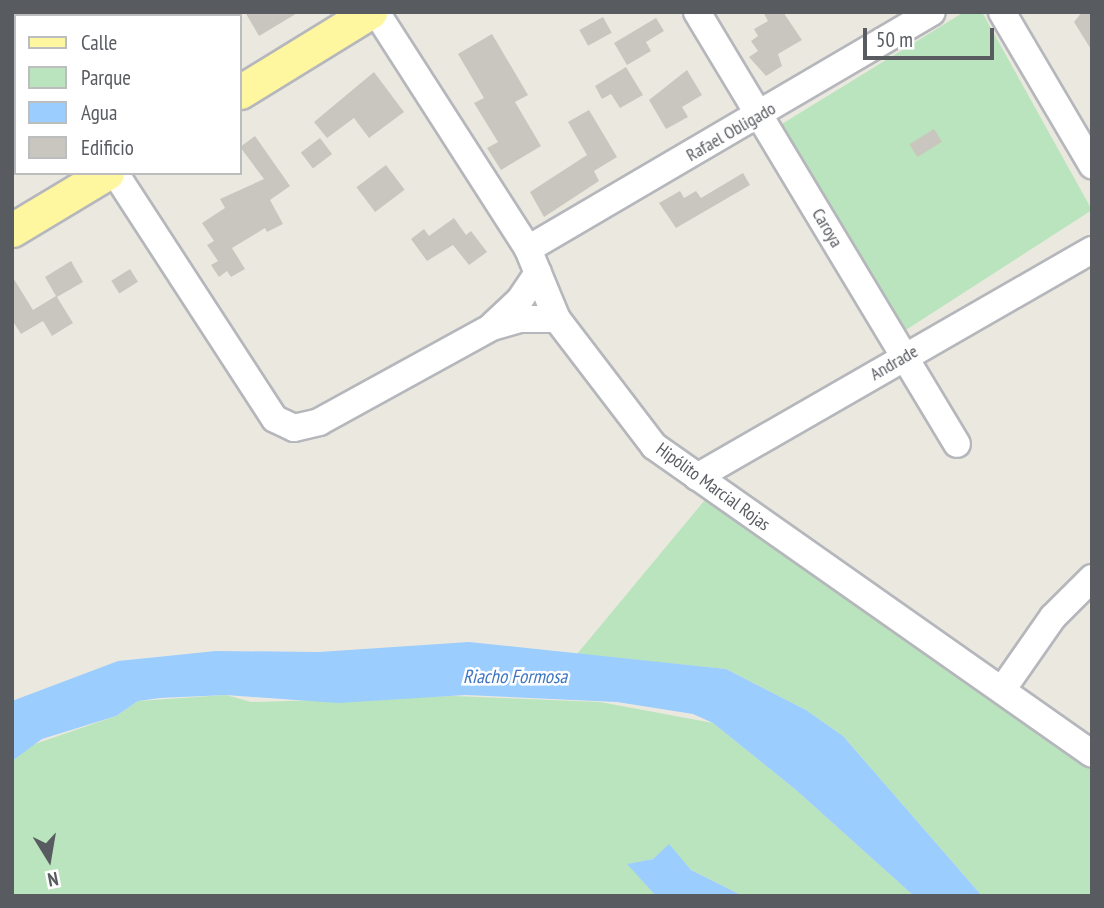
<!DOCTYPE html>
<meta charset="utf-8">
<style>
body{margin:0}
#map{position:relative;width:1104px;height:908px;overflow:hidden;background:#ebe9df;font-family:"PT Sans Narrow",sans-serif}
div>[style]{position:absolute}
.green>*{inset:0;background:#bae4bd}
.water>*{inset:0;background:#9bcdff}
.building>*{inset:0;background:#c8c6be;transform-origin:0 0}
.roads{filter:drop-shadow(2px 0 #b5b7bc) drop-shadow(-2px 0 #b5b7bc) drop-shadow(0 2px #b5b7bc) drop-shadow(0 -2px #b5b7bc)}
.minor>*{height:26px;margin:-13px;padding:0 13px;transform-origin:13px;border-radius:13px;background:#fff}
.major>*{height:33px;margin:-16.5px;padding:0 16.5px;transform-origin:16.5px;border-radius:16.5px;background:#fff6a0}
span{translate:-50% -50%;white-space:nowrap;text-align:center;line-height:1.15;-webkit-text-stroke:5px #fff;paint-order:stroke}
.street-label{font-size:18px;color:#585b60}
.water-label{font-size:19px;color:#3e75c2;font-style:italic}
.frame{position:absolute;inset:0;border:14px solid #585b60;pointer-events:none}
.legend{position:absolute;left:14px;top:14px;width:228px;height:161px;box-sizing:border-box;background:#fff;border:2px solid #bcbdbf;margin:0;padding:9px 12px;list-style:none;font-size:21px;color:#585b60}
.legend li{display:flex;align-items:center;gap:14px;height:35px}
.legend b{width:35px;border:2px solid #bcbdbf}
.north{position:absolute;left:14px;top:824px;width:70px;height:70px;-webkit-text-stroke:5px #fff;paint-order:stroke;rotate:169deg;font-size:19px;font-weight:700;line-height:28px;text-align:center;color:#585b60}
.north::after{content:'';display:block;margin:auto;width:24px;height:32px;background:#585b60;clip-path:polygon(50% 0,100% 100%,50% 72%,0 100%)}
.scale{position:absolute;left:863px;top:28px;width:131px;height:32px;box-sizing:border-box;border:4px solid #585b60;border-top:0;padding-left:9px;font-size:21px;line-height:24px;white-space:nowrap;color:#585b60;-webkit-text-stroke:5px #fff;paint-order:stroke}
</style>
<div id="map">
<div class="green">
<i style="clip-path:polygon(964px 12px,982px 12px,1092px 210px,895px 337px,777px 127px)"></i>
<i style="clip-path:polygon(714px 489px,1092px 754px,1092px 896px,982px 896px,843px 736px,806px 710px,726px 669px,577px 654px)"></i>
<i style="clip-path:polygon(226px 695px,251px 702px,453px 696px,600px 702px,713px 723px,796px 790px,914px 896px,743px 896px,691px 870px,669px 845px,653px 859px,628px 864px,656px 896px,12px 896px,12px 761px,32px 745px,116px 716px,138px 701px)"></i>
</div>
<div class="water">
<i style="clip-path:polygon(469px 642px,726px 669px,806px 710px,843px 736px,982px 896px,914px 896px,796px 790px,713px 723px,693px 714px,617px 702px,466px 695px,338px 703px,226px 695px,160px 698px,138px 701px,116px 716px,42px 739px,12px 761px,12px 701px,118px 661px,216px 651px,319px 652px)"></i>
<i style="clip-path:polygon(669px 844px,691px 870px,743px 896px,656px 896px,627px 864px,653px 859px)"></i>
</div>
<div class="building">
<i style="clip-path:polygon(245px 12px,299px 12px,259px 36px)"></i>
<i style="clip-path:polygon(763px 12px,783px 12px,802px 40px,778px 54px,782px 66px,766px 76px,749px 57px,758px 51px,751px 41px,758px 36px,754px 29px,768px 21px)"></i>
<i style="clip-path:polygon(1082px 12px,1092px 12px,1092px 51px,1074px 22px)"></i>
<i style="left:603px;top:17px;width:18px;height:27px;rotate:61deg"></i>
<i style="clip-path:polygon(656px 18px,664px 31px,646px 42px,651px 51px,627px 65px,614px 43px)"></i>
<i style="clip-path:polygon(492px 34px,528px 95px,515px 102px,541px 146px,501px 170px,487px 148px,498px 142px,474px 103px,484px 98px,458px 54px)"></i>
<i style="clip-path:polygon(626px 67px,643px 95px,620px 108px,611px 94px,602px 99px,595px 86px)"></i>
<i style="clip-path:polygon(687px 70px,702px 95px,682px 107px,688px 117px,666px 129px,649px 100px)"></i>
<i style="clip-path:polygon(374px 72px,404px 112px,369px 138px,354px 118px,327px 138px,314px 122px)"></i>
<i style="clip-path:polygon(589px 110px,617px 157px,594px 171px,599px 181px,544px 217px,530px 192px,587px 155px,568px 122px)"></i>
<i style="left:934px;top:129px;width:15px;height:29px;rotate:58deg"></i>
<i style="clip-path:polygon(255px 136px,290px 186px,270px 200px,283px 224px,267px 232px,265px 228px,232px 248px,245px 269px,231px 277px,227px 271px,219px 277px,211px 265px,218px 261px,207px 245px,214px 241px,202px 223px,225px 208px,220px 199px,264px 179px,240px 147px)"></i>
<i style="left:320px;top:138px;width:20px;height:24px;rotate:53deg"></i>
<i style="left:386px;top:165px;width:31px;height:37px;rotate:53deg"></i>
<i style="clip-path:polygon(743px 173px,750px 185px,676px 228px,659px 203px,680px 191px,684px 198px,696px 191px,701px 198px)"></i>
<i style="clip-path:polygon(454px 218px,466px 235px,471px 231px,487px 252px,469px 265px,453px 245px,427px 261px,411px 239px,424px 229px,429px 236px)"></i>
<i style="clip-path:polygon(71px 261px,83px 282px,57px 297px,73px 323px,52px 336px,43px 321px,21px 334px,12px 320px,12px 276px,33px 310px,56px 296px,45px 277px)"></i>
<i style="left:130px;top:269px;width:15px;height:22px;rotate:58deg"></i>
</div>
<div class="roads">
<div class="minor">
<i style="left:376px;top:12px;width:282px;rotate:57.3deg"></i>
<i style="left:528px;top:249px;width:76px;rotate:67.5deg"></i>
<i style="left:557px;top:319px;width:160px;rotate:52.6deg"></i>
<i style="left:654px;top:446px;width:535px;rotate:35.11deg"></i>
<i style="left:697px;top:12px;width:504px;rotate:58.96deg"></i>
<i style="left:1002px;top:12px;width:178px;rotate:59.5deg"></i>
<i style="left:115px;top:173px;width:293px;rotate:57deg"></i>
<i style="left:275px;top:419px;width:21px;rotate:25deg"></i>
<i style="left:294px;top:428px;width:26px;rotate:-13deg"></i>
<i style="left:319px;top:422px;width:197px;rotate:-28.8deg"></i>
<i style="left:492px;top:327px;width:29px;rotate:-16deg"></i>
<i style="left:520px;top:319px;width:37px"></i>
<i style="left:528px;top:249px;width:468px;rotate:-30.4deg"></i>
<i style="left:493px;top:325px;width:35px;rotate:-43deg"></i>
<i style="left:519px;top:301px;width:34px;rotate:-56deg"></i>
<i style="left:697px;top:477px;width:456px;rotate:-29.9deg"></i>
<i style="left:1002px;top:690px;width:89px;rotate:-55.1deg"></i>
<i style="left:1053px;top:617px;width:55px;rotate:-45deg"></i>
</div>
<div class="major">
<i style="left:240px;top:92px;width:153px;rotate:-31.6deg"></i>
<i style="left:12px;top:230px;width:111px;rotate:-31deg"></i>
</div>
</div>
<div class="street-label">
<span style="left:731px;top:132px;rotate:-30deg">Rafael Obligado</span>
<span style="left:827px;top:228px;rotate:59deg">Caroya</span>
<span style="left:894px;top:363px;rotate:-30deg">Andrade</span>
<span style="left:713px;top:487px;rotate:36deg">Hipólito Marcial Rojas</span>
</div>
<div class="water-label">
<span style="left:515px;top:677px">Riacho Formosa</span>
</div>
<div class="frame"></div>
<ul class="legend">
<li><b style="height:9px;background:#fff6a0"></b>Calle</li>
<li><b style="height:19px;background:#bae4bd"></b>Parque</li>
<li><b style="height:19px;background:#9bcdff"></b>Agua</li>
<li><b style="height:19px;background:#c8c6be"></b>Edificio</li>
</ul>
<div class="north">N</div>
<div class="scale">50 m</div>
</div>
